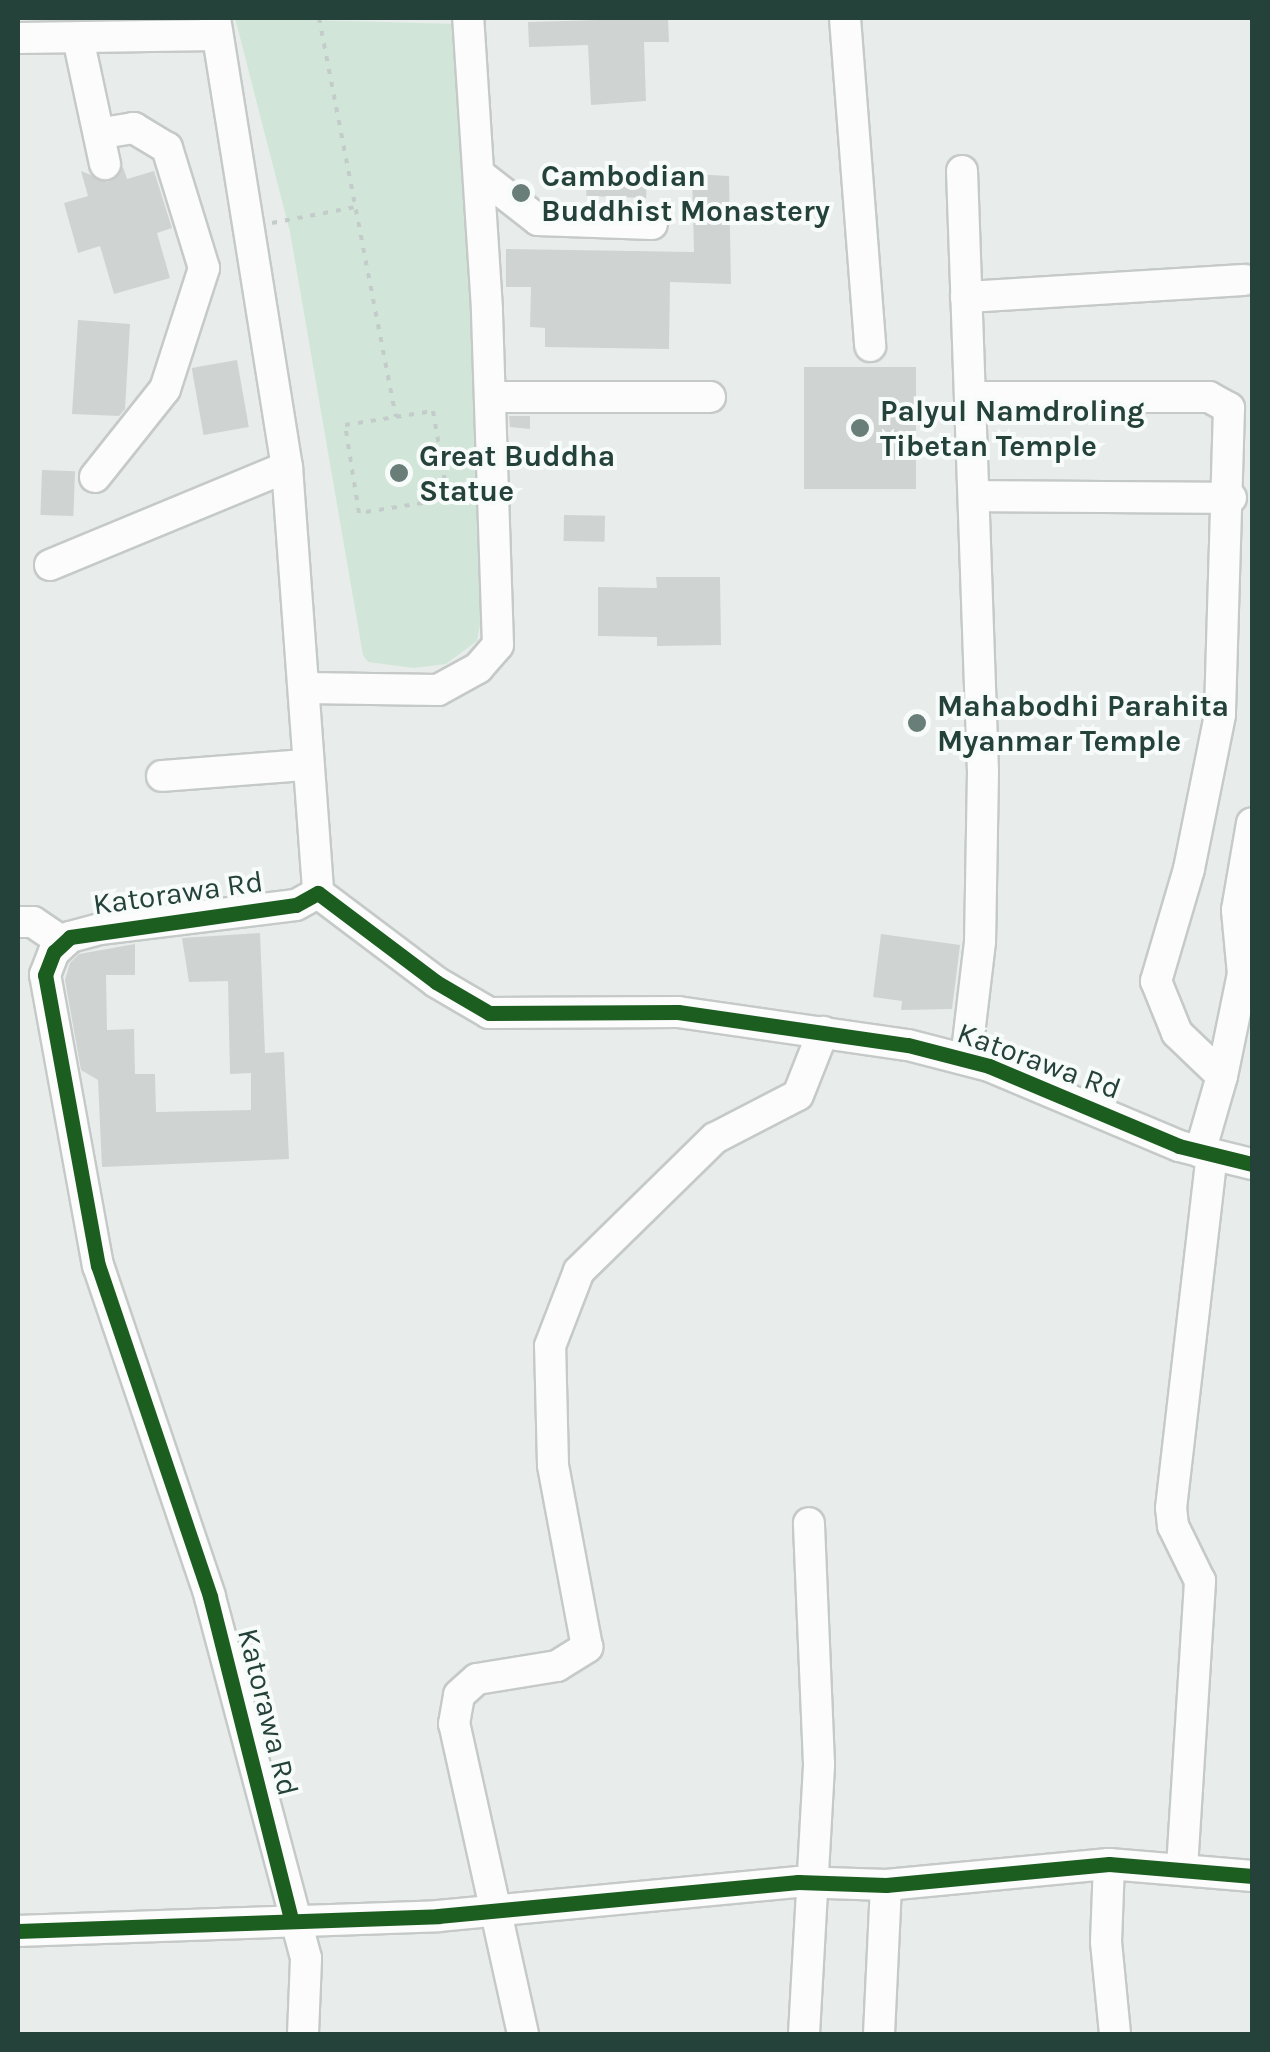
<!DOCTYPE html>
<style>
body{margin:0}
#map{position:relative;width:1270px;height:2052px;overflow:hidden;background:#e8edeb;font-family:Karla,sans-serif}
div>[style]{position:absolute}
.green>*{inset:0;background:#d1e6d8}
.building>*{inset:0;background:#cfd4d2;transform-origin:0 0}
.path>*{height:4px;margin-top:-2px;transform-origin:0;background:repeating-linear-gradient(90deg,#c3ccca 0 5px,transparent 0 13px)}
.roads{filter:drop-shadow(2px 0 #c5cac8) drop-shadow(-2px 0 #c5cac8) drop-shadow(0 2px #c5cac8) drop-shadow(0 -2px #c5cac8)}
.minor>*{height:30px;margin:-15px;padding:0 15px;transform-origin:15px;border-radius:15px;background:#fcfcfc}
.cycleway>*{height:15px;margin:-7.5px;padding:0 7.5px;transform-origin:7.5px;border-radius:7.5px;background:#1b5e20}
.dots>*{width:28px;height:28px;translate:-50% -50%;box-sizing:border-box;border:5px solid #f7fbf9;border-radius:50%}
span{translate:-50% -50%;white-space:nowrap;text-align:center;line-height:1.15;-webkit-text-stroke:8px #f7fbf9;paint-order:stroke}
.poi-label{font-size:30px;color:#24423a;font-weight:700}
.left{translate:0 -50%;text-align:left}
.street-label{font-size:30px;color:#24423a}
.frame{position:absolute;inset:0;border:20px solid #24423a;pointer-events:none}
</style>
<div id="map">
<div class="green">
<i style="clip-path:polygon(235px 18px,458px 24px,484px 603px,477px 641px,446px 664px,414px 668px,368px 662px,363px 655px,290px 232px)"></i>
</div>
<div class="building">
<i style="clip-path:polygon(668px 18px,669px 42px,644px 42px,646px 101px,591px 105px,588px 45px,529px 47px,528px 22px)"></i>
<i style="clip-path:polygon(123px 167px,127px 179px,154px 171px,172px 228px,157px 233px,170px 278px,114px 294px,100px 246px,78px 253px,64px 203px,88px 196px,81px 171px,108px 182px)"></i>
<i style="left:647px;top:174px;width:24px;height:60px;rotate:92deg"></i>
<i style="clip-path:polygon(692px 174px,729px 176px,731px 284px,670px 282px,669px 349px,545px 347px,545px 328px,530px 327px,531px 287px,506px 287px,506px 249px,694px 252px)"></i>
<i style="clip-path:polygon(78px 320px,130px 324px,125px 409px,119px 416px,72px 414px)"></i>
<i style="left:237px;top:360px;width:68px;height:46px;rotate:80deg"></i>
<i style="left:804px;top:367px;width:112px;height:122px"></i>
<i style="clip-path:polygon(509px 416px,530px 416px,530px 429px,510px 427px)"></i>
<i style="left:42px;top:470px;width:33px;height:45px;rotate:2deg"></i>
<i style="left:564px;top:515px;width:41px;height:26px;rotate:1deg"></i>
<i style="clip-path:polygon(656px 577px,720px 577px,721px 645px,657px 646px,657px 637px,598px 636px,598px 587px,657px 588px)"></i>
<i style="clip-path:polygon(260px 933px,265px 1053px,284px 1052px,289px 1159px,102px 1167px,98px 1080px,81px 1070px,65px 980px,70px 963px,79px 954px,135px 944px,135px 975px,106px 975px,107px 1030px,134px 1029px,135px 1074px,155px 1074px,156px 1112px,251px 1110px,251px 1073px,230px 1074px,228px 981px,189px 982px,182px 938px)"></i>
<i style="clip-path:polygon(881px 934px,960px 945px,952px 1009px,901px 1010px,902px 1001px,873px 997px)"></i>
</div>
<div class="path">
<i style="left:319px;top:18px;width:406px;rotate:79.1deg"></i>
<i style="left:272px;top:223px;width:85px;rotate:-10.9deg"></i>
<i style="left:433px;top:411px;width:89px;rotate:80.3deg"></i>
<i style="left:448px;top:499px;width:90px;rotate:171.1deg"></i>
<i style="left:359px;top:513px;width:89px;rotate:-99deg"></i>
<i style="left:345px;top:425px;width:89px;rotate:-9deg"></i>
</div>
<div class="roads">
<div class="minor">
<i style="left:215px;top:18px;width:455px;rotate:80.9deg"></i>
<i style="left:287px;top:467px;width:427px;rotate:85.8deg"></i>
<i style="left:845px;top:18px;width:329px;rotate:85.6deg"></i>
<i style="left:18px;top:38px;width:199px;rotate:-0.9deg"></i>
<i style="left:78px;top:38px;width:129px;rotate:77.9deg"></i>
<i style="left:962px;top:171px;width:601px;rotate:88deg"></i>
<i style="left:983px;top:772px;width:170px;rotate:91deg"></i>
<i style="left:980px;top:942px;width:118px;rotate:96.8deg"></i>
<i style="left:479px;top:174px;width:75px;rotate:37.9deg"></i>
<i style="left:538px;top:220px;width:114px;rotate:2deg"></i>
<i style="left:966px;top:297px;width:279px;rotate:-3.5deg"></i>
<i style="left:490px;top:397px;width:220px"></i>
<i style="left:970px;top:397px;width:239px"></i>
<i style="left:1209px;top:397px;width:23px;rotate:29deg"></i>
<i style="left:1229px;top:408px;width:307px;rotate:91.7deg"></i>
<i style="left:1220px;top:715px;width:157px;rotate:101.4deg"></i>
<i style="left:1189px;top:869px;width:117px;rotate:106.4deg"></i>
<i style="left:1156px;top:981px;width:56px;rotate:68deg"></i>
<i style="left:1177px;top:1033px;width:62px;rotate:43.7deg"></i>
<i style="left:1222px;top:1076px;width:79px;rotate:106.1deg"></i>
<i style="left:95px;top:477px;width:112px;rotate:-51.5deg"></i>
<i style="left:165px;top:389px;width:127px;rotate:-72.1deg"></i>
<i style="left:204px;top:268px;width:126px;rotate:-107.1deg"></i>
<i style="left:167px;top:148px;width:39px;rotate:-149deg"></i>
<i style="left:134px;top:128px;width:32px;rotate:171deg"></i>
<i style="left:975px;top:496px;width:256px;rotate:0.4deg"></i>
<i style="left:50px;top:565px;width:256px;rotate:-22.5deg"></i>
<i style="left:306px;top:688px;width:132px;rotate:0.9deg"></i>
<i style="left:438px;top:690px;width:46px;rotate:-28.8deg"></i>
<i style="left:478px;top:668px;width:30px;rotate:-49deg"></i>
<i style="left:498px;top:645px;width:336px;rotate:-91.9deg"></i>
<i style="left:487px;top:309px;width:292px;rotate:-93.7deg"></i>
<i style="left:162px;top:776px;width:144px;rotate:-4.4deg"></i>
<i style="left:18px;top:922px;width:15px"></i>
<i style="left:33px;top:922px;width:37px;rotate:34deg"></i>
<i style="left:1222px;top:1076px;width:104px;rotate:-78.4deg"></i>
<i style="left:1243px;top:974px;width:64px;rotate:-95.4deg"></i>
<i style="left:1237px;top:910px;width:88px;rotate:-80.2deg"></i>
<i style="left:1109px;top:1864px;width:78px;rotate:92.2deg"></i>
<i style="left:1106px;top:1942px;width:92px;rotate:84.4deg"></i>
<i style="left:1182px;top:1868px;width:288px;rotate:-86.4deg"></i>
<i style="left:1200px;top:1581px;width:61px;rotate:-116.1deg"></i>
<i style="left:1173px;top:1526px;width:18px;rotate:-96deg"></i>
<i style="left:1171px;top:1508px;width:354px;rotate:-83.4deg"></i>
<i style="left:18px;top:1931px;width:420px;rotate:-2deg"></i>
<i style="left:438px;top:1916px;width:362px;rotate:-5.4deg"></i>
<i style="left:798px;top:1882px;width:88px;rotate:2deg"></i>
<i style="left:886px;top:1885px;width:224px;rotate:-5.4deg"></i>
<i style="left:1109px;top:1864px;width:144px;rotate:4.8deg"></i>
<i style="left:303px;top:2034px;width:76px;rotate:-87.7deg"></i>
<i style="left:306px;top:1958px;width:375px;rotate:-104.9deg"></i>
<i style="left:210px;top:1596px;width:348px;rotate:-108.7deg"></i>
<i style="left:98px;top:1266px;width:296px;rotate:-100.3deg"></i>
<i style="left:45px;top:975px;width:25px;rotate:-69deg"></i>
<i style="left:54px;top:952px;width:22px;rotate:-43deg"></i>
<i style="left:70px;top:937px;width:31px;rotate:-15deg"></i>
<i style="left:100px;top:929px;width:197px;rotate:-7deg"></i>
<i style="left:296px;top:905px;width:25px;rotate:-29deg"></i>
<i style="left:318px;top:893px;width:148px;rotate:37deg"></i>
<i style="left:436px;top:982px;width:61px;rotate:30.3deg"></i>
<i style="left:489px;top:1013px;width:189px;rotate:-0.3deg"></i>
<i style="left:678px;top:1012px;width:232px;rotate:8.2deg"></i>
<i style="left:908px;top:1045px;width:84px;rotate:14.5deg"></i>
<i style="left:989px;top:1066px;width:206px;rotate:22.8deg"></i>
<i style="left:1179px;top:1146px;width:75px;rotate:13.9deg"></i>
<i style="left:523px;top:2034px;width:318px;rotate:-102.5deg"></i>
<i style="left:454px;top:1724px;width:29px;rotate:-80deg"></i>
<i style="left:459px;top:1695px;width:24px;rotate:-42deg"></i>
<i style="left:477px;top:1679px;width:81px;rotate:-9.2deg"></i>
<i style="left:557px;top:1666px;width:36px;rotate:-32deg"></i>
<i style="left:587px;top:1647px;width:185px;rotate:-100.6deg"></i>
<i style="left:553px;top:1465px;width:119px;rotate:-91.4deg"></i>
<i style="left:550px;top:1346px;width:80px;rotate:-68.9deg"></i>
<i style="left:579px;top:1271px;width:190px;rotate:-44.4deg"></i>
<i style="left:715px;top:1138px;width:93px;rotate:-27.4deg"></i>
<i style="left:798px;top:1095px;width:68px;rotate:-68.4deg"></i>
<i style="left:804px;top:2034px;width:270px;rotate:-86.8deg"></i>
<i style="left:819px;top:1764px;width:241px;rotate:-92.4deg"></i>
<i style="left:879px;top:2034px;width:149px;rotate:-87.3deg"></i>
</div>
</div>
<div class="cycleway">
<i style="left:291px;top:1919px;width:333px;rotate:-104.1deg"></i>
<i style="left:210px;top:1596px;width:348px;rotate:-108.7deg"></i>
<i style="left:98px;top:1266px;width:296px;rotate:-100.3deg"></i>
<i style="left:45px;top:975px;width:25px;rotate:-69deg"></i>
<i style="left:54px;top:952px;width:22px;rotate:-43deg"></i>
<i style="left:70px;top:937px;width:228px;rotate:-8.1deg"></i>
<i style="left:296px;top:905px;width:25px;rotate:-29deg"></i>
<i style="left:318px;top:893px;width:148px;rotate:37deg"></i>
<i style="left:436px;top:982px;width:61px;rotate:30.3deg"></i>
<i style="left:489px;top:1013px;width:189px;rotate:-0.3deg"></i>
<i style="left:678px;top:1012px;width:232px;rotate:8.2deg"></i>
<i style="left:908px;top:1045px;width:84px;rotate:14.5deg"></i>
<i style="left:989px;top:1066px;width:206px;rotate:22.8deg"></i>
<i style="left:1179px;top:1146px;width:75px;rotate:13.9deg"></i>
<i style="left:18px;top:1931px;width:420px;rotate:-2deg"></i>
<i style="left:438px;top:1916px;width:362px;rotate:-5.4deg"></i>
<i style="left:798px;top:1882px;width:88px;rotate:2deg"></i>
<i style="left:886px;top:1885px;width:224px;rotate:-5.4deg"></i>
<i style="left:1109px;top:1864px;width:144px;rotate:4.8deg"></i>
</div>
<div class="dots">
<i style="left:521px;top:193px;background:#697e78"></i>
<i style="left:860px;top:428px;background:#697e78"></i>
<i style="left:399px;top:473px;background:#697e78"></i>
<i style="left:917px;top:723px;background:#697e78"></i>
</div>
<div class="poi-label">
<span class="left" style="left:541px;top:193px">Cambodian<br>Buddhist Monastery</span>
<span class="left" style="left:880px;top:428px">Palyul Namdroling<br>Tibetan Temple</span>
<span class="left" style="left:419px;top:473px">Great Buddha<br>Statue</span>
<span class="left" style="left:937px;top:723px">Mahabodhi Parahita<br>Myanmar Temple</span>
</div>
<div class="street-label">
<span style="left:178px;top:893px;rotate:-8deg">Katorawa Rd</span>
<span style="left:1039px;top:1061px;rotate:20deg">Katorawa Rd</span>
<span style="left:268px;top:1712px;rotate:76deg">Katorawa Rd</span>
</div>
<div class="frame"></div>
</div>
